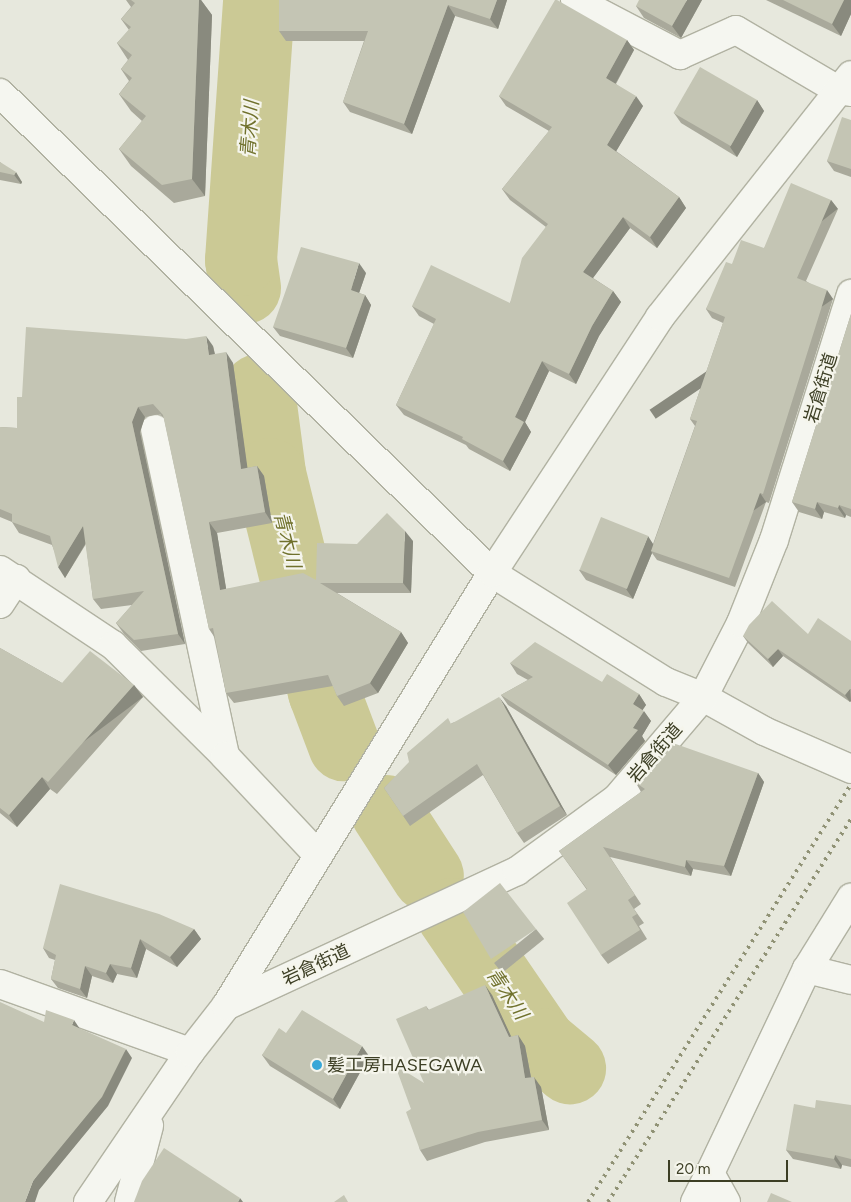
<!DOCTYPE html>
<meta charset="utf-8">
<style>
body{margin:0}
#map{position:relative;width:851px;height:1202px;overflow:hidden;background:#e7e8dd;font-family:Figtree,"Noto Sans JP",sans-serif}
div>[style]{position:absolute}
.river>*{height:72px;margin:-36px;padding:0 36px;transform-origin:36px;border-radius:36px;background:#cbc995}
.roads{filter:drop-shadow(1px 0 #b1b2a2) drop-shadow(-1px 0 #b1b2a2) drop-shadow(0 1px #b1b2a2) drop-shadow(0 -1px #b1b2a2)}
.minor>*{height:28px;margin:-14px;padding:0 14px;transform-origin:14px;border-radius:14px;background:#f5f6f0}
.rail>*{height:4px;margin-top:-2px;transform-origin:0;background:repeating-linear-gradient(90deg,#909275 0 2.5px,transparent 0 7.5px)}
.wall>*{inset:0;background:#a9a99b;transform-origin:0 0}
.shaded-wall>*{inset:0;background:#898a7e;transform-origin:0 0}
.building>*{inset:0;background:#c4c5b4;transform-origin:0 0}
.dots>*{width:14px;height:14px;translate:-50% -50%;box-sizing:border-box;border:2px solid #f5f5ec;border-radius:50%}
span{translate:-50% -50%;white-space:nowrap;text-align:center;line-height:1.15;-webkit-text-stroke:4.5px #f5f5ec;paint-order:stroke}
.street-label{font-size:18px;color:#3d3f25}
.poi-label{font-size:18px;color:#3d3f25}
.left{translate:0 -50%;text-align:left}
.water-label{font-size:19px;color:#70712c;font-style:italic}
.scale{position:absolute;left:668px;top:1160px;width:120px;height:22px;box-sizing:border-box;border:2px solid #3d3f25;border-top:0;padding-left:6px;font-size:15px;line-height:18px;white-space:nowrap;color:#3d3f25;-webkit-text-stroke:4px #f5f5ec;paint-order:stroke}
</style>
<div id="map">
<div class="river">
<i style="left:245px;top:288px;width:28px;rotate:-98deg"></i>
<i style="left:241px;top:260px;width:261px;rotate:-86deg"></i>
<i style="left:259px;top:390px;width:85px;rotate:82.5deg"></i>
<i style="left:270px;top:474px;width:225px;rotate:76.1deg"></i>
<i style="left:324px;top:692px;width:57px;rotate:69.3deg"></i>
<i style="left:386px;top:811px;width:77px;rotate:57.1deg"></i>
<i style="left:452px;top:914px;width:158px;rotate:55.6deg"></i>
<i style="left:541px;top:1044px;width:38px;rotate:40deg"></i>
</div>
<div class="roads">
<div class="minor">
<i style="left:575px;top:0;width:119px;rotate:27.6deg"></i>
<i style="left:680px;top:55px;width:61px;rotate:-24.1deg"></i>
<i style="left:736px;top:30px;width:118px;rotate:30.5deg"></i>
<i style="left:838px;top:90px;width:13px;rotate:9deg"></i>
<i style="left:0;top:93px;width:687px;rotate:44.29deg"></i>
<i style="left:492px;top:573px;width:205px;rotate:32.1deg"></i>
<i style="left:666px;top:682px;width:40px;rotate:22deg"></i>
<i style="left:703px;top:697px;width:70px;rotate:29.1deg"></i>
<i style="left:764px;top:731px;width:95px;rotate:23.6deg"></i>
<i style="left:155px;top:429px;width:334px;rotate:77.9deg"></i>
<i style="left:0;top:570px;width:136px;rotate:33.6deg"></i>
<i style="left:113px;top:645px;width:158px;rotate:44.7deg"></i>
<i style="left:225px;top:756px;width:136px;rotate:46.8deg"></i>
<i style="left:0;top:604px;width:30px;rotate:-57deg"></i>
<i style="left:807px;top:969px;width:45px;rotate:14deg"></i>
<i style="left:0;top:984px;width:202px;rotate:19.7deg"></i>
<i style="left:226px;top:1006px;width:321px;rotate:-24.9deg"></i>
<i style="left:517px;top:871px;width:124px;rotate:-36.1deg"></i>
<i style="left:617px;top:798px;width:133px;rotate:-49.6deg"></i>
<i style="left:703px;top:697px;width:83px;rotate:-62.8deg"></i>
<i style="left:741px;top:623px;width:89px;rotate:-68.3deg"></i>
<i style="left:774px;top:540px;width:258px;rotate:-72.6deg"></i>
<i style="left:88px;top:1202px;width:181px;rotate:-55.8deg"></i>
<i style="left:190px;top:1052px;width:58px;rotate:-52deg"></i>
<i style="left:226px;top:1006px;width:508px;rotate:-58.44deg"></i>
<i style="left:492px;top:573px;width:306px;rotate:-56.7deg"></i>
<i style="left:660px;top:317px;width:308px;rotate:-51.7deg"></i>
<i style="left:129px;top:1202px;width:79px;rotate:-75.3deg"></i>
<i style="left:695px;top:1202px;width:33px;rotate:-63deg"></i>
<i style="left:726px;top:1202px;width:33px;rotate:-119deg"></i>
<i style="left:710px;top:1173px;width:226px;rotate:-64.6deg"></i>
<i style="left:807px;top:969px;width:84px;rotate:-58.2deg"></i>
</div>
</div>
<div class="rail">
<i style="left:588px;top:1202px;width:494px;rotate:-57.8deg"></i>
<i style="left:608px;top:1202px;width:454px;rotate:-57.6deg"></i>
</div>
<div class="wall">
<i style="clip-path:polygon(126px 0,201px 0,212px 15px,205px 196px,174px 203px,131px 166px,119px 149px,142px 121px,131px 111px,119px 94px,129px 81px,121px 69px,128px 60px,117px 43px,129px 30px,121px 19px,131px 7px)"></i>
<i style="clip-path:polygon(279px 0,507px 0,498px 29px,455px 16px,412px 134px,350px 112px,343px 102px,364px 41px,286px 41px,279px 31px)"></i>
<i style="clip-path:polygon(702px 0,681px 38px,644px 18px,636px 6px)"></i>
<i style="clip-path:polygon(766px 0,851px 0,851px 14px,841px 36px)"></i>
<i style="clip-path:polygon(627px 40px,634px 50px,616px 84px,643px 106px,616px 151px,679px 197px,686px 208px,657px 248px,630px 228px,593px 278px,613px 291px,621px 302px,599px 336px,576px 384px,549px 371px,525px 422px,531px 432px,510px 471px,469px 449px,466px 445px,404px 415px,396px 405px,434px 324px,419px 316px,412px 306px,510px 303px,546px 227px,510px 200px,502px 189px,549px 131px,506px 106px,499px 96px)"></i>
<i style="clip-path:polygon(757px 100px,764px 111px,737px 157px,681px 123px,674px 113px)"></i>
<i style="clip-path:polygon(851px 120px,851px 177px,834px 171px,827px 161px)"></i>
<i style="clip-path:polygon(0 162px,22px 182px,21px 184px,0 180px)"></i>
<i style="clip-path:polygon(831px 200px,838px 209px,806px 281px,833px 299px,769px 503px,766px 502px,735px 587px,657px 560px,652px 553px,633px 599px,586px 580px,579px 570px,653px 544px,695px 426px,690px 419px,723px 323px,712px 318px,706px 309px,732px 264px,764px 248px)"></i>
<i style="clip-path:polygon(366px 273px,359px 293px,365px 295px,371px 305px,353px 358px,280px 336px,273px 327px)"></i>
<i style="clip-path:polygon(851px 314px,851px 517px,846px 515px,845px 518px,824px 512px,822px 519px,799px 512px,792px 502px)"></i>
<i style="clip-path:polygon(213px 346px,215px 354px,233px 363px,247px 468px,257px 466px,264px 476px,272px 523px,217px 533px,226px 589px,316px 580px,357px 544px,413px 541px,411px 593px,337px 593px,401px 632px,408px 643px,378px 693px,344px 706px,337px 696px,333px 686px,234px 703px,226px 693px,215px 638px,209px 629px,164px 418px,160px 414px,145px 417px,140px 432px,185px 644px,141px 651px,124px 634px,116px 623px,132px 605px,101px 609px,93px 599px,86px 544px,65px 578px,52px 545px,19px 533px,12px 522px,0 517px,0 427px,17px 428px,22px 397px)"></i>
<i style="clip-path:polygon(808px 634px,851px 641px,851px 701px,850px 702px,783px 656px,773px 667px,748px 643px,743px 636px)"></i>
<i style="clip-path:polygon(0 648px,62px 683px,134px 685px,143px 697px,57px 794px,50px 789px,17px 827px,0 813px)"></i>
<i style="clip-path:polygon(510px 663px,602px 682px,639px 694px,646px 705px,642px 710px,651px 721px,642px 736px,645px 741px,616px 775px,508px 705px,501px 695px,528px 680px,517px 674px)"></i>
<i style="clip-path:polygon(506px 706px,567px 815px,524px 843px,517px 833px,483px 775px,410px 826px,384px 788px,452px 723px)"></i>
<i style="clip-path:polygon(758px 773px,764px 782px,731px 876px,693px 869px,691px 876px,610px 857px,641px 904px,634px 909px,644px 923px,639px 926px,647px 939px,608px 964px,601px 955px,587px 890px,559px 851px,641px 792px,636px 783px)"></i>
<i style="clip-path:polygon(194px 929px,201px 939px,177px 967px,146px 949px,137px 978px,117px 974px,113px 983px,92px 976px,87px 998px,58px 988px,51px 979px,55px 960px,49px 958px,43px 948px)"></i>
<i style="left:536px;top:929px;width:13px;height:54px;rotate:51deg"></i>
<i style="clip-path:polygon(492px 995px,511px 1037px,518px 1035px,525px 1046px,531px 1077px,541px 1087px,549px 1130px,485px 1142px,427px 1161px,420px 1150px,411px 1109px,424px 1083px,426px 1006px,429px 1010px)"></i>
<i style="clip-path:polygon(286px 1033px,369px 1056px,340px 1109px,270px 1066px,262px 1055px)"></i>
<i style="clip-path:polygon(851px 1105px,851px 1167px,842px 1165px,841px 1169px,793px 1159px,786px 1150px,815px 1108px)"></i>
</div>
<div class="shaded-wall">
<i style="clip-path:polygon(199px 0,201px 0,212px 15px,205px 196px,192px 179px)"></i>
<i style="clip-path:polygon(497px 0,507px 0,498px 29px,490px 19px)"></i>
<i style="clip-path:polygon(687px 0,702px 0,681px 38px,672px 26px)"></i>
<i style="clip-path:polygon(844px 0,851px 0,851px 14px,841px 36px,832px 24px)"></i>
<i style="clip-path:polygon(448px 5px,455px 16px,412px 134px,404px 124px)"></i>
<i style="clip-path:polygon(627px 40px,634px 50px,613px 88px,606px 78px)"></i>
<i style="clip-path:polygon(636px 96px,643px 106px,614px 155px,607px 145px)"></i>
<i style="clip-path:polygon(757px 100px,764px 111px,737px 157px,730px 147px)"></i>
<i style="clip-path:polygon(16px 172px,22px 182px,21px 184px,14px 175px)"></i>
<i style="clip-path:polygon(679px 197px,686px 208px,657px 248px,650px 237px)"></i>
<i style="left:831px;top:200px;width:11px;height:85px;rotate:52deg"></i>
<i style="clip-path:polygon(623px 217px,630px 228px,590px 282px,583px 272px)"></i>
<i style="clip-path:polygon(359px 263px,366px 273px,357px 299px,351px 290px)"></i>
<i style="left:827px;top:290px;width:11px;height:214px;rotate:56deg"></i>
<i style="clip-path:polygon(613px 291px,621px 302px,599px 336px,576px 384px,569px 374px,592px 326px)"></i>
<i style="clip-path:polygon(365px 295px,371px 305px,353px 358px,346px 348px)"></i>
<i style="clip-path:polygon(206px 336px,213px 346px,217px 365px,209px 355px)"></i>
<i style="clip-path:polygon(226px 352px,233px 363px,249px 479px,241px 469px)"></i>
<i style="clip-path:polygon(542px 361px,549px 371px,525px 422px,531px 432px,510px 471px,503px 461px,515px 417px)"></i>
<i style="clip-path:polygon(138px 407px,145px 417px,140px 432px,185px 644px,178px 634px,132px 422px)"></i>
<i style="clip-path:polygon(257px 466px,264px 476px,272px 523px,265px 512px)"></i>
<i style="left:760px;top:493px;width:11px;height:90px;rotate:56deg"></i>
<i style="clip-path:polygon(817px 502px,824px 512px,822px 519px,815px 509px)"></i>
<i style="clip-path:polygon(839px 505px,846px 515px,845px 518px,838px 508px)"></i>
<i style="clip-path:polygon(209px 522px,217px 533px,228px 600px,220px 590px)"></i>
<i style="clip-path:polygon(83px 526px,90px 536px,65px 578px,58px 567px)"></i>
<i style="clip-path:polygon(405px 531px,413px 541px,411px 593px,403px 583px)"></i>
<i style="clip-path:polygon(648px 536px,655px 547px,651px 551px,652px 553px,633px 599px,626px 589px)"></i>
<i style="clip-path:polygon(401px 632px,408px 643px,378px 693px,370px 683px)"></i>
<i style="clip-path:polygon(778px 649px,783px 656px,773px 667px,768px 659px)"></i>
<i style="left:134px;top:685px;width:15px;height:130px;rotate:53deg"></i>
<i style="clip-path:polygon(850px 689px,851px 701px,850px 702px,845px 695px)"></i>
<i style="clip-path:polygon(639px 694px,646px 705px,640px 714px,633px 704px)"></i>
<i style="clip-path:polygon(499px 697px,506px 706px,567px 815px,560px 806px)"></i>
<i style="clip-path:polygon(644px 711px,651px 721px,642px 736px,645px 741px,616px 775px,608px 765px)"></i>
<i style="clip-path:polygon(758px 773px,764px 782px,731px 876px,724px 866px)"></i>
<i style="clip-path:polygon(42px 777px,50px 789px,17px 827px,9px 815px)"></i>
<i style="clip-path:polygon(686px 860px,693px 869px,691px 876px,685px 867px)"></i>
<i style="clip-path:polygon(194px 929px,201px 939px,177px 967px,170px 957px)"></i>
<i style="clip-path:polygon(140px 939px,146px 949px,137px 978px,131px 968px)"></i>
<i style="clip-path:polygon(110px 964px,117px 974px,113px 983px,106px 973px)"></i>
<i style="clip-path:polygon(85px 966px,92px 976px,87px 998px,80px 989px)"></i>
<i style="clip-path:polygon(485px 985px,492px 995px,516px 1047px,509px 1037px)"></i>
<i style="clip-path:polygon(74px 1020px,80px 1029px,72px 1025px)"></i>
<i style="clip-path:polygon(518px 1035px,525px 1046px,533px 1088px,525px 1078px)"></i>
<i style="clip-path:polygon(362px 1046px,369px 1056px,340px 1109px,333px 1099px)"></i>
<i style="clip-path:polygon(126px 1049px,132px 1058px,108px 1106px,39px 1190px,35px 1202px,25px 1202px,33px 1181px)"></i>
<i style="clip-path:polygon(534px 1077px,541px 1087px,549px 1130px,542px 1120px)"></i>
<i style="clip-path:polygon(835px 1155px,842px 1165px,841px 1169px,834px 1159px)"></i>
<i style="clip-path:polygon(240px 1198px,243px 1202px,238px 1202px)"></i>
</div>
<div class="building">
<i style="clip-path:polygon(131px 0,199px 0,192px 179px,162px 185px,119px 149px,146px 116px,119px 94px,132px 78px,121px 69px,132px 55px,117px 43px,131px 27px,121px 19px,135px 3px)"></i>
<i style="clip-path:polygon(279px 0,497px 0,490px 19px,448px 5px,404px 124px,343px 102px,368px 31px,279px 31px)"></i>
<i style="clip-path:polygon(555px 0,557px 0,627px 40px,606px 78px,636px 96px,607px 145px,679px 197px,650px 237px,623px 217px,583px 272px,613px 291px,592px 326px,569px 374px,542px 361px,515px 417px,524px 422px,503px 461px,462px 439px,463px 437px,396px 405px,436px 319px,412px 306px,431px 265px,510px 303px,522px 258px,548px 224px,502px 189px,552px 127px,499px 96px)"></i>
<i style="clip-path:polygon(639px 0,687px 0,672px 26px,636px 6px)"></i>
<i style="clip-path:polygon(783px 0,844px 0,832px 24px)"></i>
<i style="left:700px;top:67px;width:66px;height:53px;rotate:30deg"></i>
<i style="clip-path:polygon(842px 117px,851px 120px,851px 169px,827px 161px)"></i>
<i style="clip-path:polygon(0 162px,16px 172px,14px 175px,0 172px)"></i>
<i style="clip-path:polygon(791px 183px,831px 200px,797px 278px,827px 290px,763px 494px,760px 493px,729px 578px,651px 551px,697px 421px,690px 419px,725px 317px,706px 309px,726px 262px,732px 264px,741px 240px,764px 248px)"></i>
<i style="clip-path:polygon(301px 247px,359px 263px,351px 290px,365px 295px,346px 348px,273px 327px)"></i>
<i style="clip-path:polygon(851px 314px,851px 509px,839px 505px,838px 508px,817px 502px,815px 509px,792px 502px)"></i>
<i style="clip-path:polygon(26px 327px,186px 339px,206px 336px,209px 355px,226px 352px,241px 469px,257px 466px,265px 512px,209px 522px,220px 590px,303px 573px,316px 580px,317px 543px,357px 544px,387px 513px,405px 531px,403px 583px,320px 583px,401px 632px,370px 683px,337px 696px,328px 675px,226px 693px,213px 628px,209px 629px,163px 415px,153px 404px,138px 407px,132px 422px,178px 634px,134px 640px,116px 623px,144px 591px,93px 599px,83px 526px,58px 567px,50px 536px,12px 522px,12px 514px,0 509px,0 427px,17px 428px,17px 397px,22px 397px)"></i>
<i style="left:601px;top:517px;width:51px;height:57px;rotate:22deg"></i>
<i style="clip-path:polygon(772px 601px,808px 634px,818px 618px,851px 641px,851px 689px,850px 689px,845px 695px,778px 649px,768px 659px,743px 636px,749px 625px)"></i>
<i style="clip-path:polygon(535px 642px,602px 682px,607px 674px,639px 694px,633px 704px,644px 711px,633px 728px,638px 730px,608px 765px,501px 695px,533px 677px,510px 663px)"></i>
<i style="clip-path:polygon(0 648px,62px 683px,90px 651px,134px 685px,48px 782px,42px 777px,9px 815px,0 808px)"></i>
<i style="clip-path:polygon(499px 697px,560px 806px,517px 833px,477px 764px,403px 816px,384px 788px,409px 762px,407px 753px,448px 718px,451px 724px)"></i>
<i style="clip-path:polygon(670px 742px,758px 773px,724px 866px,686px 860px,685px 867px,603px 847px,635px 895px,628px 900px,637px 914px,632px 917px,640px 930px,601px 955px,567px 903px,587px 889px,559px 851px,645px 789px,636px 783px)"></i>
<i style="clip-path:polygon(500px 883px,536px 929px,491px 959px,463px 912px)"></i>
<i style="clip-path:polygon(60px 884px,159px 914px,194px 929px,170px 957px,140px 939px,131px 968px,110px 964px,106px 973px,85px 966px,80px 989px,51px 979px,56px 955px,43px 948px)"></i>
<i style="clip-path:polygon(485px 985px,509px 1037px,518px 1035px,525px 1078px,534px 1077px,542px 1120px,478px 1132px,420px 1150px,406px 1112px,411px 1109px,395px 1065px,424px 1083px,396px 1019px,426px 1006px,428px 1010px)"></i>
<i style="clip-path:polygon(0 1002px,44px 1022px,46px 1010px,74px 1020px,72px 1025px,126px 1049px,102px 1097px,33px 1181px,25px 1202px,0 1202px)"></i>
<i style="clip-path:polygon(302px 1010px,362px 1046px,333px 1099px,262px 1055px,279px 1028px,286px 1033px)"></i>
<i style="clip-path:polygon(816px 1100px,851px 1105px,851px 1159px,835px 1155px,834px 1159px,786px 1150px,794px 1104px,815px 1108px)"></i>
<i style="clip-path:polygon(164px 1148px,240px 1198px,238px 1202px,134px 1202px,142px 1181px)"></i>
<i style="clip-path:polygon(771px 1193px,792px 1202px,767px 1202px)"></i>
<i style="clip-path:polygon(344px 1195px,348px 1202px,334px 1202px)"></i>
</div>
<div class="dots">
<i style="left:317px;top:1065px;background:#38a7d7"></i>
</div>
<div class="street-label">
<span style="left:821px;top:388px;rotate:-73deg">岩倉街道</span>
<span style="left:655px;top:753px;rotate:-49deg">岩倉街道</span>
<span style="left:316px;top:965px;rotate:-25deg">岩倉街道</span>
</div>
<div class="poi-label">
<span class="left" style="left:327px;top:1065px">髪工房HASEGAWA</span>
</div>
<div class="water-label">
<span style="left:250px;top:129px;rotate:-86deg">青木川</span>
<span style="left:287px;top:540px;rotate:76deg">青木川</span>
<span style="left:507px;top:994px;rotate:56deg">青木川</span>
</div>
<div class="scale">20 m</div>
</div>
